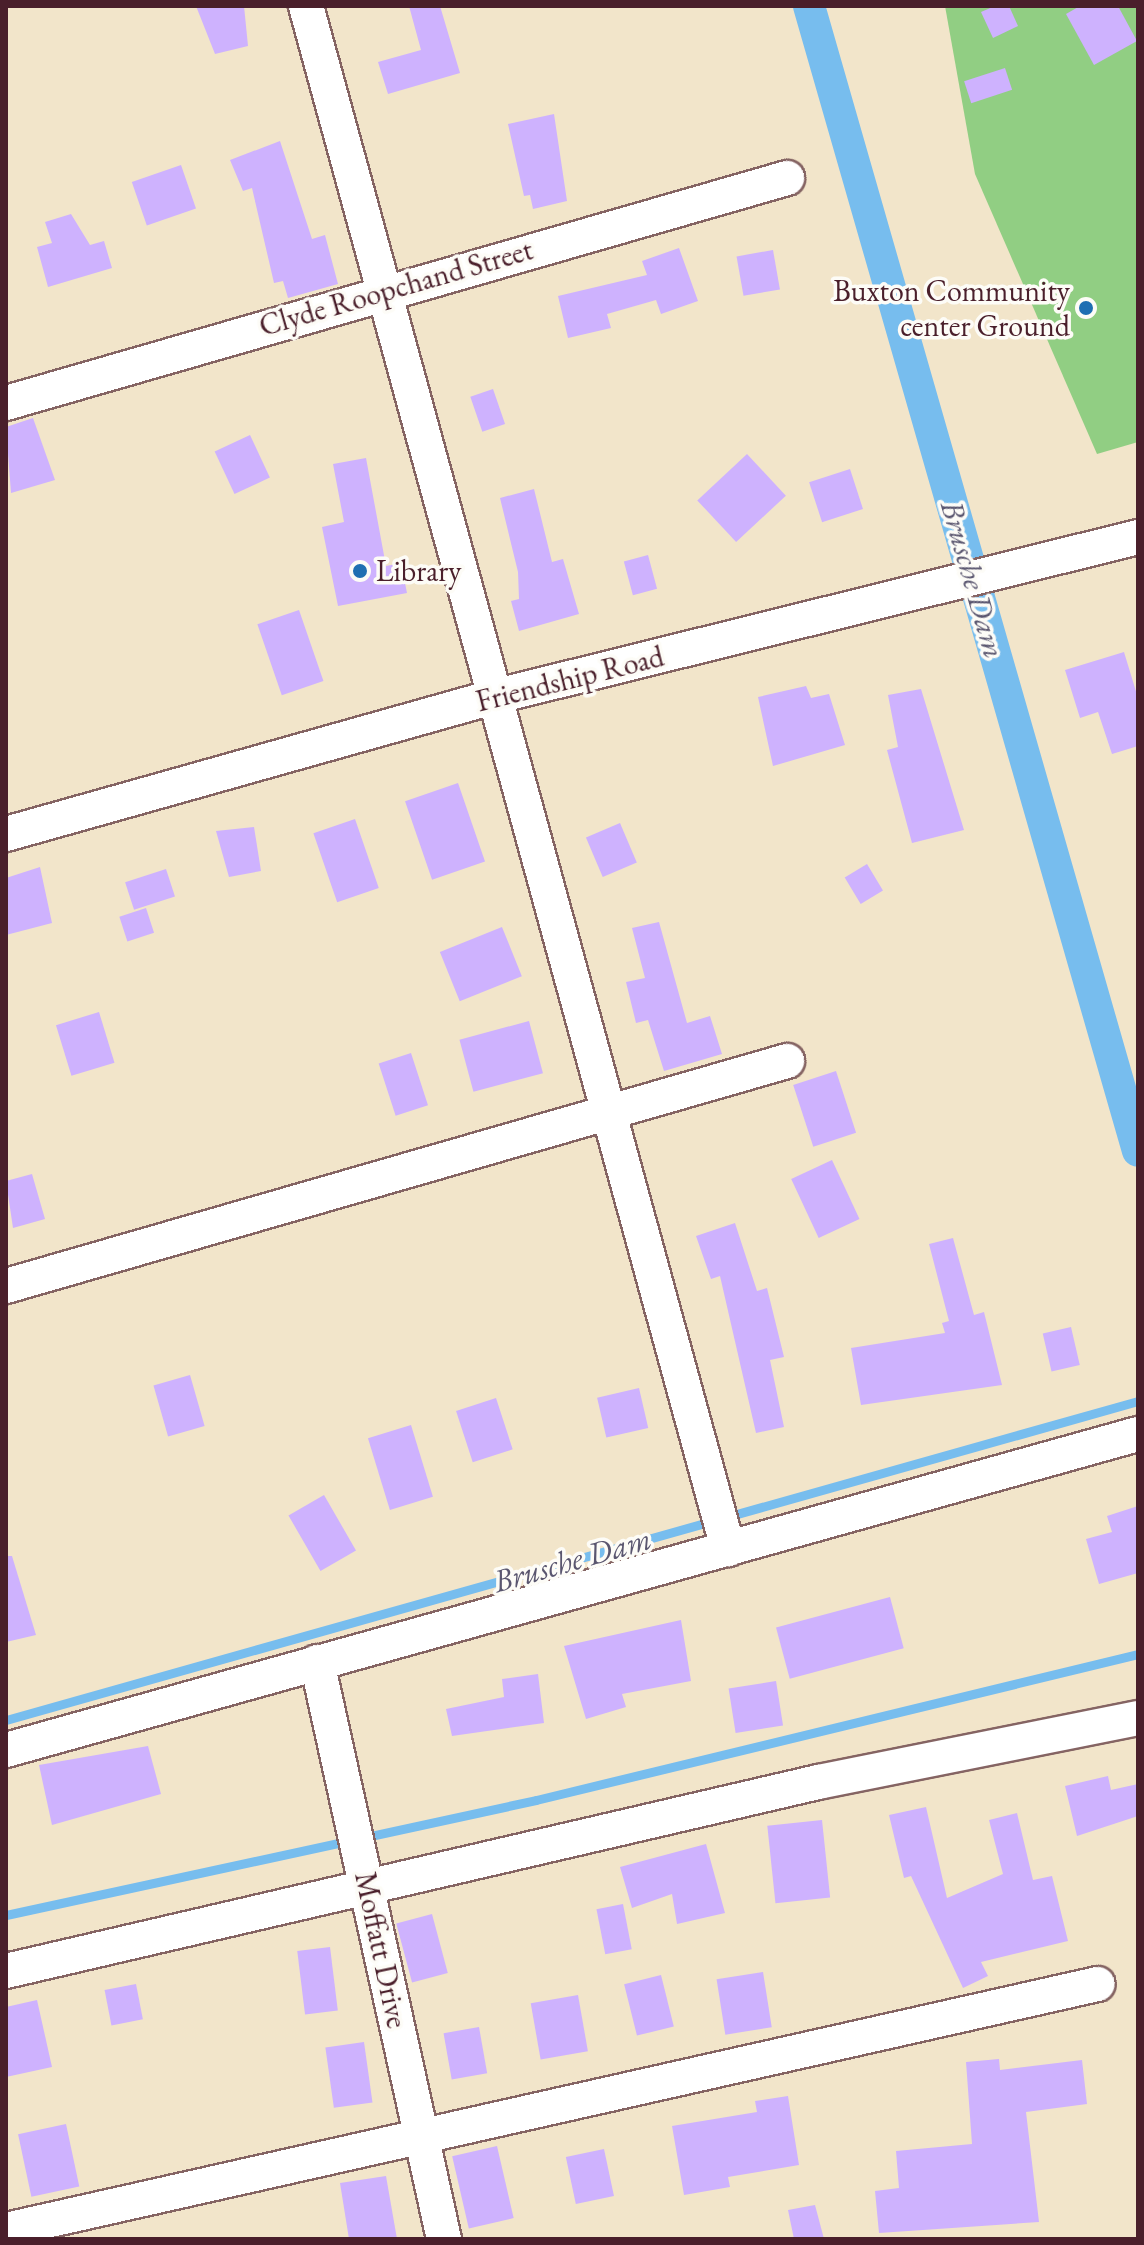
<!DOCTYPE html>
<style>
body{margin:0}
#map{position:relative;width:1144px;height:2245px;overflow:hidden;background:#f2e5ca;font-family:"EB Garamond",serif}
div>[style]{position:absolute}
.green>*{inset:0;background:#91ce83}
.stream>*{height:9px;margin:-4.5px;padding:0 4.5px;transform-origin:4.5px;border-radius:4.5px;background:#77bdee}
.canal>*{height:32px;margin:-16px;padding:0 16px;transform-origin:16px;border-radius:16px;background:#77bdee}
.building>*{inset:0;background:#ceb2fe;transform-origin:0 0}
.roads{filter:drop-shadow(2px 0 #856463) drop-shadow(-2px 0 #856463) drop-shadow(0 2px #856463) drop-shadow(0 -2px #856463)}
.minor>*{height:34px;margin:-17px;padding:0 17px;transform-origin:17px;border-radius:17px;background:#fff}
.dots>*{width:22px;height:22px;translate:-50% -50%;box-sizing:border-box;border:4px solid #fdfcf7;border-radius:50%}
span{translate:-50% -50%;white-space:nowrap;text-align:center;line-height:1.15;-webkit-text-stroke:7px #fdfcf7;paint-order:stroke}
.street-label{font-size:30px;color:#4a1f2b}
.poi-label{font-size:30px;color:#4a1f2b}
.right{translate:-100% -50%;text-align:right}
.left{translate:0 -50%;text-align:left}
.water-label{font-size:32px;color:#5a566f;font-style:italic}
.frame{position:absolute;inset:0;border:8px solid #4a1f2b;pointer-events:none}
</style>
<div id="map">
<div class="green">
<i style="clip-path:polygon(945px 6px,1138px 6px,1138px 442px,1097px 454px,975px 174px)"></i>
</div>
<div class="stream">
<i style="left:6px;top:1720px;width:1176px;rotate:-15.74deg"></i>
<i style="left:6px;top:1915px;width:542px;rotate:-12.24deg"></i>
<i style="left:536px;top:1800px;width:619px;rotate:-13.63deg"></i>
</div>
<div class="canal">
<i style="left:809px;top:6px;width:1191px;rotate:73.97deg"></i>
</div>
<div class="building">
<i style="clip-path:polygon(196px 6px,244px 6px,248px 46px,215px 54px)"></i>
<i style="clip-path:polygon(409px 6px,440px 6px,460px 73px,388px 94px,378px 62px,421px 50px)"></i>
<i style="clip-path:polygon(995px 6px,1009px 6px,1018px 26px,993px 38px,981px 12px)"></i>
<i style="clip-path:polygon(1080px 6px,1118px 6px,1137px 41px,1094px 65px,1066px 14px)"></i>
<i style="left:1005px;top:68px;width:23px;height:43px;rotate:72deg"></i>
<i style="clip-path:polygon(554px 114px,567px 201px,533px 209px,530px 195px,524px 196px,508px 124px)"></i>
<i style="clip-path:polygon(280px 141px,312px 239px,325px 235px,338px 284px,288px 298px,283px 281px,274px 283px,252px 188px,243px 191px,230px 160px)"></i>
<i style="left:181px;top:165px;width:46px;height:52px;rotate:71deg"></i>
<i style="clip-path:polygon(71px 214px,90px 245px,104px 241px,112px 268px,48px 287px,37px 247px,52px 243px,45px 222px)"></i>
<i style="clip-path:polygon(679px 248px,698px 301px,661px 314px,656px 300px,607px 314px,611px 328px,568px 338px,558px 296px,647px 275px,642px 261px)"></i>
<i style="left:773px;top:250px;width:40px;height:37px;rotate:80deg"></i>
<i style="left:493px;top:389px;width:37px;height:24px;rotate:71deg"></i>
<i style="clip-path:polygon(33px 418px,55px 480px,11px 493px,6px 427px)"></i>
<i style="left:250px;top:435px;width:47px;height:39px;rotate:65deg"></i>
<i style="left:747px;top:454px;width:57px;height:68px;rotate:47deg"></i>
<i style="clip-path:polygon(366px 458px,386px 566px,401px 563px,407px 593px,338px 606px,322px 527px,344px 522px,333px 464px)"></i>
<i style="left:850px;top:469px;width:42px;height:43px;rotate:72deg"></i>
<i style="clip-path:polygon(534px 489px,552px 562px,563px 559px,579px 614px,519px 631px,511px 601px,519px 599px,518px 572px,500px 498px)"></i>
<i style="left:648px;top:555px;width:35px;height:25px;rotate:75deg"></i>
<i style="left:299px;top:610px;width:75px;height:44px;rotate:71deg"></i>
<i style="clip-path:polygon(1124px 652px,1138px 698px,1138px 746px,1112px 754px,1098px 712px,1080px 718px,1065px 670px)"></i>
<i style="clip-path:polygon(806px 686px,811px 698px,829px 694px,845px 745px,773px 766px,758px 697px)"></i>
<i style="clip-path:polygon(921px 689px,964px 830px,912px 843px,887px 750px,898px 747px,888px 695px)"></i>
<i style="left:458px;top:783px;width:83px;height:56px;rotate:71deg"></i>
<i style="left:355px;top:819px;width:73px;height:44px;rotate:71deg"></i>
<i style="left:620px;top:823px;width:43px;height:37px;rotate:67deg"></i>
<i style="clip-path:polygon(254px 827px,261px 871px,229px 877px,216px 831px)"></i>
<i style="left:867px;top:864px;width:31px;height:26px;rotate:59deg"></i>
<i style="clip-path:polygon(40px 867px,52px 923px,6px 935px,6px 878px)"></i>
<i style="left:166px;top:869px;width:29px;height:43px;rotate:72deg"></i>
<i style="left:146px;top:908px;width:26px;height:28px;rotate:72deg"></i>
<i style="clip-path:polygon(659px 922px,687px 1023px,710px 1016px,722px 1054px,664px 1071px,648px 1020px,636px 1023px,626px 982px,645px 978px,632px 928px)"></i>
<i style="left:502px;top:927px;width:53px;height:67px;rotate:68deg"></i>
<i style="left:99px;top:1012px;width:53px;height:45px;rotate:73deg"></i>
<i style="left:529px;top:1021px;width:54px;height:72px;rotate:75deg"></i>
<i style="left:411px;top:1053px;width:55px;height:34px;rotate:72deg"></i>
<i style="left:836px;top:1071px;width:65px;height:45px;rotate:72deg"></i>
<i style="left:832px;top:1160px;width:65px;height:45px;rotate:65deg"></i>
<i style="clip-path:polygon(32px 1174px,45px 1219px,13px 1228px,6px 1181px)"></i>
<i style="clip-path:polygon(735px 1223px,757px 1291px,767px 1288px,784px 1357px,770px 1360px,784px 1427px,756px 1433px,720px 1276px,711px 1279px,696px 1236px)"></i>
<i style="clip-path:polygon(953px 1238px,974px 1315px,984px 1312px,1002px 1385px,861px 1405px,851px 1348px,945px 1333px,942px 1323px,949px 1321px,929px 1244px)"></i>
<i style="left:1071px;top:1327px;width:39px;height:29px;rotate:77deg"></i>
<i style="left:190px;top:1375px;width:53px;height:38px;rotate:74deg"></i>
<i style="left:639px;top:1388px;width:41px;height:43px;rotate:77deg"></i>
<i style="left:496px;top:1398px;width:54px;height:42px;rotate:72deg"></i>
<i style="left:411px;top:1425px;width:75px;height:45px;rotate:73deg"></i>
<i style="left:324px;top:1495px;width:64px;height:41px;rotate:60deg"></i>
<i style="clip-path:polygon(1138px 1506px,1138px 1573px,1099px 1584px,1086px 1539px,1112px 1532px,1107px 1516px)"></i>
<i style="clip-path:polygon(6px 1556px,12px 1556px,36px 1635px,6px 1642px)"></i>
<i style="left:890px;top:1597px;width:53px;height:118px;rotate:75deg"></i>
<i style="clip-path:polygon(681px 1620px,691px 1681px,622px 1694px,626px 1707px,586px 1719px,564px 1646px)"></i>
<i style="clip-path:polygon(538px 1674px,544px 1723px,452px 1736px,446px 1709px,504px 1697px,502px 1679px)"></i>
<i style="left:776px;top:1681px;width:45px;height:48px;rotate:81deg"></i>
<i style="clip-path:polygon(148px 1746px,161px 1794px,52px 1825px,39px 1765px)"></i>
<i style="clip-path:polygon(1108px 1776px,1111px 1790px,1138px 1784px,1138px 1816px,1077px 1836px,1065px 1786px)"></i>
<i style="clip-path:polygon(926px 1807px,947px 1898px,1003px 1874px,989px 1820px,1017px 1813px,1033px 1880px,1052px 1876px,1068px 1941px,981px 1962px,988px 1976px,963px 1988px,911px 1876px,904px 1878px,889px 1815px)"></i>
<i style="left:822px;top:1820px;width:78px;height:55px;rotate:84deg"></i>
<i style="clip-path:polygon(706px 1844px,725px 1913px,677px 1924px,672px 1894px,632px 1908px,620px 1867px)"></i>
<i style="left:623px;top:1904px;width:46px;height:27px;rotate:79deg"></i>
<i style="left:432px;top:1914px;width:61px;height:37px;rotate:75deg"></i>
<i style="left:330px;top:1947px;width:64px;height:33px;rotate:83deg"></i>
<i style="left:763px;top:1972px;width:56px;height:47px;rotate:81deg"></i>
<i style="left:661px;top:1975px;width:53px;height:38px;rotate:76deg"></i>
<i style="left:136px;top:1984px;width:36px;height:32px;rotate:79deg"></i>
<i style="left:578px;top:1995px;width:57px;height:48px;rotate:80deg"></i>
<i style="clip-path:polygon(37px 2000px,52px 2067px,6px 2077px,6px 2007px)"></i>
<i style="left:479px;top:2027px;width:47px;height:36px;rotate:80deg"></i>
<i style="left:364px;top:2042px;width:61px;height:39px;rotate:82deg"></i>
<i style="clip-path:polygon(999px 2059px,1000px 2070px,1082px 2060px,1087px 2104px,1026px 2112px,1039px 2222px,879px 2233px,875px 2191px,899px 2188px,896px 2151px,972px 2144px,966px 2062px)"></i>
<i style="clip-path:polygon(788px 2096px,799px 2165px,728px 2177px,730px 2187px,684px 2195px,672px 2126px,757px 2112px,755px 2101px)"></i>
<i style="left:66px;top:2124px;width:64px;height:49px;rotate:78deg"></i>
<i style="left:497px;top:2146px;width:74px;height:46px;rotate:77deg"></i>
<i style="left:604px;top:2149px;width:48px;height:39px;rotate:78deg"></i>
<i style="clip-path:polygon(386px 2176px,397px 2239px,349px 2239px,340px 2183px)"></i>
<i style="clip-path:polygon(815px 2205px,824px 2239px,794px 2239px,788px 2210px)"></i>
</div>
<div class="roads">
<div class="minor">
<i style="left:306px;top:6px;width:1600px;rotate:74.7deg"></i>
<i style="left:6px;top:403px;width:813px;rotate:-16.07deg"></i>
<i style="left:6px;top:834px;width:506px;rotate:-15.71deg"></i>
<i style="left:493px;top:697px;width:665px;rotate:-13.93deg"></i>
<i style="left:6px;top:1286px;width:813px;rotate:-16.07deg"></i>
<i style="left:317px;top:1662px;width:591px;rotate:77.59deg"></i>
<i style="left:6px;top:1750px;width:1175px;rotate:-15.6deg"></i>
<i style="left:6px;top:1971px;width:834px;rotate:-13.1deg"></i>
<i style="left:818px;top:1782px;width:326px;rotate:-11.3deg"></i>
<i style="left:6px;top:2230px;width:1119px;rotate:-12.7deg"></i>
</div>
</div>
<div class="dots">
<i style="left:1086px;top:308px;background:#1f6fb2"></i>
<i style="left:360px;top:571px;background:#1f6fb2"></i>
</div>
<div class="street-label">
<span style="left:396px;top:288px;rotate:-16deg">Clyde Roopchand Street</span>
<span style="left:570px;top:679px;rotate:-14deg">Friendship Road</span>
<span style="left:381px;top:1950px;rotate:78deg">Moffatt Drive</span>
</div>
<div class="poi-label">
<span class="right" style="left:1070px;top:308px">Buxton Community<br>center Ground</span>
<span class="left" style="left:376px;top:571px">Library</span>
</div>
<div class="water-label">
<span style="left:973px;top:579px;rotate:74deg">Brusche Dam</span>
<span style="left:572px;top:1560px;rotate:-16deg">Brusche Dam</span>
</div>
<div class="frame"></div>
</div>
